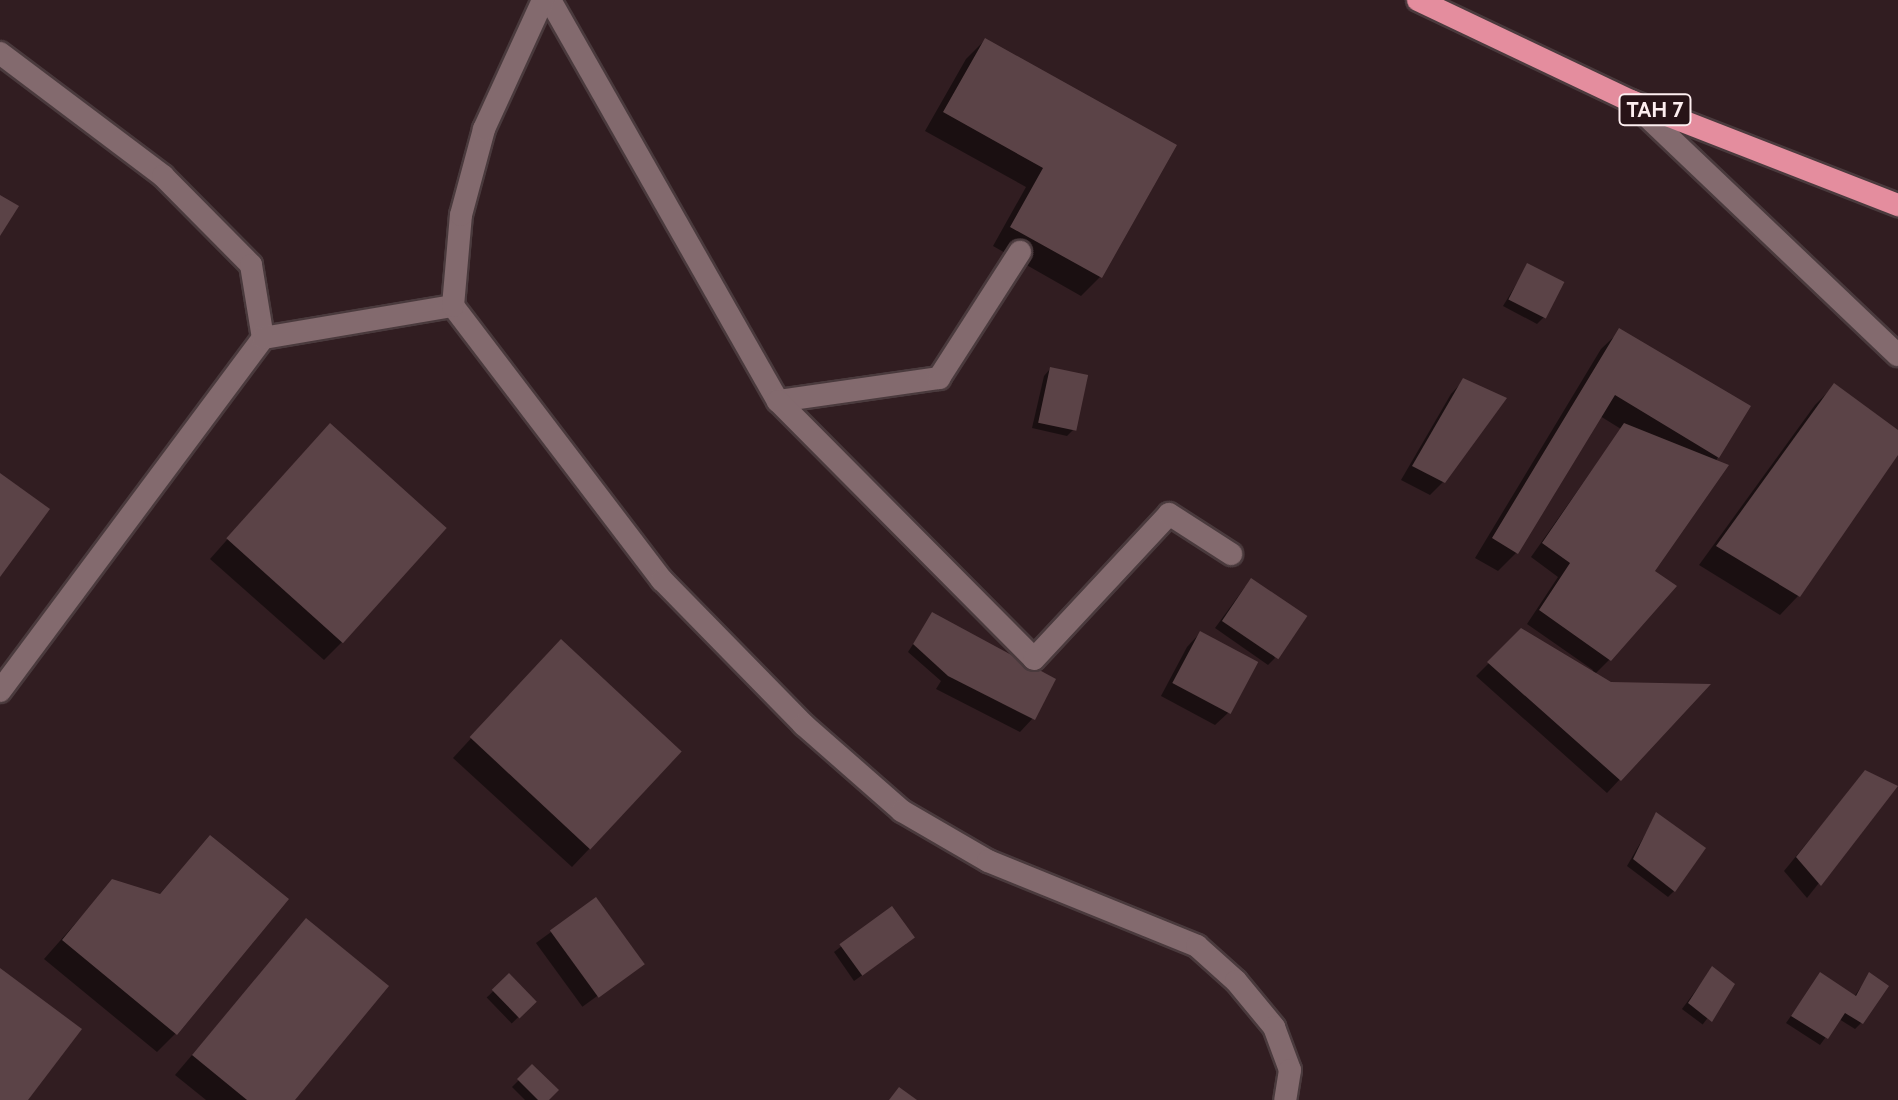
<!DOCTYPE html>
<style>
body{margin:0}
#map{position:relative;width:1898px;height:1100px;overflow:hidden;background:#311d21;font-family:Cabin,sans-serif}
div>[style]{position:absolute}
.shadow>*{inset:0;background:#0007;transform-origin:0 0}
.building>*{inset:0;background:#5b4347;transform-origin:0 0}
.roads{filter:drop-shadow(2px 0 #4a3a3d) drop-shadow(-2px 0 #4a3a3d) drop-shadow(0 2px #4a3a3d) drop-shadow(0 -2px #4a3a3d)}
.minor>*{height:22px;margin:-11px;padding:0 11px;transform-origin:11px;border-radius:11px;background:#836a6e}
.trunk>*{height:22px;margin:-11px;padding:0 11px;transform-origin:11px;border-radius:11px;background:#e48d9e}
span{translate:-50% -50%;white-space:nowrap;text-align:center;line-height:1.15;-webkit-text-stroke:6px #271317;paint-order:stroke}
.shield-label span{padding:2px 6px;background:#271317;border:2px solid;border-radius:6px;-webkit-text-stroke-width:0}
.shield-label{font-size:22px;color:#fdeef0;font-weight:700}
</style>
<div id="map">
<div class="shadow">
<i style="clip-path:polygon(985px 40px,1174px 146px,1100px 277px,1081px 296px,993px 246px,1026px 187px,925px 131px,966px 59px)"></i>
<i style="clip-path:polygon(1528px 265px,1544px 317px,1537px 324px,1503px 306px)"></i>
<i style="clip-path:polygon(1620px 331px,1718px 457px,1653px 572px,1610px 659px,1594px 675px,1620px 779px,1607px 793px,1476px 676px,1521px 631px,1592px 673px,1593px 670px,1527px 624px,1558px 577px,1531px 557px,1621px 429px,1600px 416px,1517px 552px,1498px 571px,1475px 558px,1601px 349px)"></i>
<i style="clip-path:polygon(1050px 369px,1074px 429px,1067px 436px,1032px 428px,1044px 376px)"></i>
<i style="clip-path:polygon(1464px 380px,1443px 482px,1430px 495px,1401px 480px,1451px 394px)"></i>
<i style="clip-path:polygon(1834px 386px,1898px 433px,1898px 451px,1798px 596px,1780px 615px,1699px 565px,1815px 405px)"></i>
<i style="clip-path:polygon(311px 445px,343px 641px,324px 660px,210px 559px)"></i>
<i style="clip-path:polygon(1245px 587px,1275px 658px,1268px 665px,1215px 628px)"></i>
<i style="clip-path:polygon(932px 615px,1033px 718px,1020px 732px,936px 689px,941px 681px,908px 652px)"></i>
<i style="clip-path:polygon(1200px 633px,1229px 712px,1215px 725px,1161px 696px,1187px 647px)"></i>
<i style="clip-path:polygon(542px 661px,590px 848px,572px 867px,453px 758px)"></i>
<i style="clip-path:polygon(1865px 772px,1895px 787px,1807px 898px,1784px 871px)"></i>
<i style="clip-path:polygon(1657px 814px,1674px 891px,1668px 897px,1627px 866px)"></i>
<i style="clip-path:polygon(210px 837px,176px 1033px,157px 1052px,44px 959px,112px 882px,158px 896px)"></i>
<i style="left:595px;top:900px;width:79px;height:73px;rotate:54deg"></i>
<i style="clip-path:polygon(891px 908px,906px 944px,854px 981px,834px 952px)"></i>
<i style="clip-path:polygon(307px 920px,292px 1100px,206px 1100px,175px 1075px)"></i>
<i style="left:1712px;top:969px;width:26px;height:50px;rotate:37deg"></i>
<i style="clip-path:polygon(1820px 975px,1854px 997px,1869px 975px,1861px 1023px,1855px 1029px,1839px 1019px,1820px 1045px,1786px 1023px)"></i>
<i style="left:509px;top:976px;width:36px;height:31px;rotate:46deg"></i>
<i style="clip-path:polygon(532px 1067px,546px 1100px,525px 1100px,512px 1087px)"></i>
</div>
<div class="building">
<i style="clip-path:polygon(985px 38px,1177px 145px,1102px 278px,1010px 227px,1043px 168px,943px 112px)"></i>
<i style="clip-path:polygon(0 195px,19px 206px,0 236px)"></i>
<i style="left:1527px;top:263px;width:42px;height:41px;rotate:27deg"></i>
<i style="clip-path:polygon(1619px 328px,1751px 406px,1719px 458px,1615px 395px,1518px 554px,1492px 538px)"></i>
<i style="left:1050px;top:367px;width:39px;height:57px;rotate:12deg"></i>
<i style="clip-path:polygon(1463px 378px,1507px 398px,1445px 483px,1412px 466px)"></i>
<i style="clip-path:polygon(1834px 383px,1898px 430px,1898px 455px,1800px 597px,1716px 546px)"></i>
<i style="left:330px;top:423px;width:157px;height:155px;rotate:42deg"></i>
<i style="clip-path:polygon(1624px 423px,1729px 465px,1655px 571px,1677px 586px,1611px 661px,1539px 610px,1570px 563px,1542px 543px)"></i>
<i style="clip-path:polygon(0 473px,50px 509px,0 577px)"></i>
<i style="left:1251px;top:578px;width:68px;height:52px;rotate:34deg"></i>
<i style="clip-path:polygon(932px 612px,1056px 679px,1035px 720px,948px 676px,913px 644px)"></i>
<i style="clip-path:polygon(1521px 628px,1611px 682px,1711px 684px,1621px 781px,1487px 662px)"></i>
<i style="left:1200px;top:631px;width:66px;height:59px;rotate:28deg"></i>
<i style="left:561px;top:639px;width:165px;height:134px;rotate:43deg"></i>
<i style="clip-path:polygon(1865px 770px,1898px 786px,1821px 886px,1796px 857px)"></i>
<i style="clip-path:polygon(1656px 812px,1706px 848px,1675px 892px,1633px 859px)"></i>
<i style="clip-path:polygon(210px 835px,289px 899px,177px 1035px,62px 940px,112px 879px,160px 894px)"></i>
<i style="left:596px;top:897px;width:83px;height:57px;rotate:54deg"></i>
<i style="left:892px;top:906px;width:39px;height:65px;rotate:54deg"></i>
<i style="clip-path:polygon(306px 918px,389px 986px,295px 1100px,247px 1100px,192px 1055px)"></i>
<i style="clip-path:polygon(1712px 966px,1735px 984px,1712px 1022px,1688px 1003px)"></i>
<i style="clip-path:polygon(0 968px,82px 1029px,28px 1100px,0 1100px)"></i>
<i style="clip-path:polygon(1820px 972px,1856px 996px,1869px 972px,1889px 986px,1863px 1024px,1845px 1013px,1828px 1039px,1791px 1016px)"></i>
<i style="left:509px;top:973px;width:40px;height:24px;rotate:46deg"></i>
<i style="clip-path:polygon(532px 1064px,559px 1090px,549px 1100px,538px 1100px,517px 1079px)"></i>
<i style="clip-path:polygon(899px 1087px,917px 1100px,889px 1100px)"></i>
</div>
<div class="roads">
<div class="minor">
<i style="left:550px;top:0;width:461px;rotate:60.4deg"></i>
<i style="left:778px;top:401px;width:163px;rotate:-8.1deg"></i>
<i style="left:939px;top:378px;width:150px;rotate:-57.3deg"></i>
<i style="left:0;top:53px;width:204px;rotate:37deg"></i>
<i style="left:163px;top:176px;width:125px;rotate:45.3deg"></i>
<i style="left:251px;top:265px;width:74px;rotate:80.7deg"></i>
<i style="left:1632px;top:102px;width:367px;rotate:43.6deg"></i>
<i style="left:453px;top:306px;width:345px;rotate:52.7deg"></i>
<i style="left:662px;top:580px;width:203px;rotate:45.6deg"></i>
<i style="left:804px;top:725px;width:130px;rotate:41.3deg"></i>
<i style="left:902px;top:811px;width:99px;rotate:30.2deg"></i>
<i style="left:988px;top:861px;width:226px;rotate:22.1deg"></i>
<i style="left:1197px;top:946px;width:52px;rotate:41.9deg"></i>
<i style="left:1236px;top:981px;width:60px;rotate:50.4deg"></i>
<i style="left:1274px;top:1027px;width:46px;rotate:69.6deg"></i>
<i style="left:1290px;top:1070px;width:30px;rotate:99deg"></i>
<i style="left:778px;top:401px;width:363px;rotate:45.2deg"></i>
<i style="left:1034px;top:659px;width:198px;rotate:-47deg"></i>
<i style="left:1169px;top:514px;width:74px;rotate:32.8deg"></i>
<i style="left:0;top:691px;width:440px;rotate:-53.3deg"></i>
<i style="left:263px;top:338px;width:193px;rotate:-9.6deg"></i>
<i style="left:453px;top:306px;width:91px;rotate:-85deg"></i>
<i style="left:461px;top:215px;width:89px;rotate:-75deg"></i>
<i style="left:484px;top:129px;width:142px;rotate:-65.4deg"></i>
</div>
<div class="trunk">
<i style="left:1418px;top:0;width:236px;rotate:25.4deg"></i>
<i style="left:1631px;top:101px;width:287px;rotate:21.3deg"></i>
</div>
</div>
<div class="shield-label">
<span style="left:1655px;top:110px">TAH 7</span>
</div>
</div>
